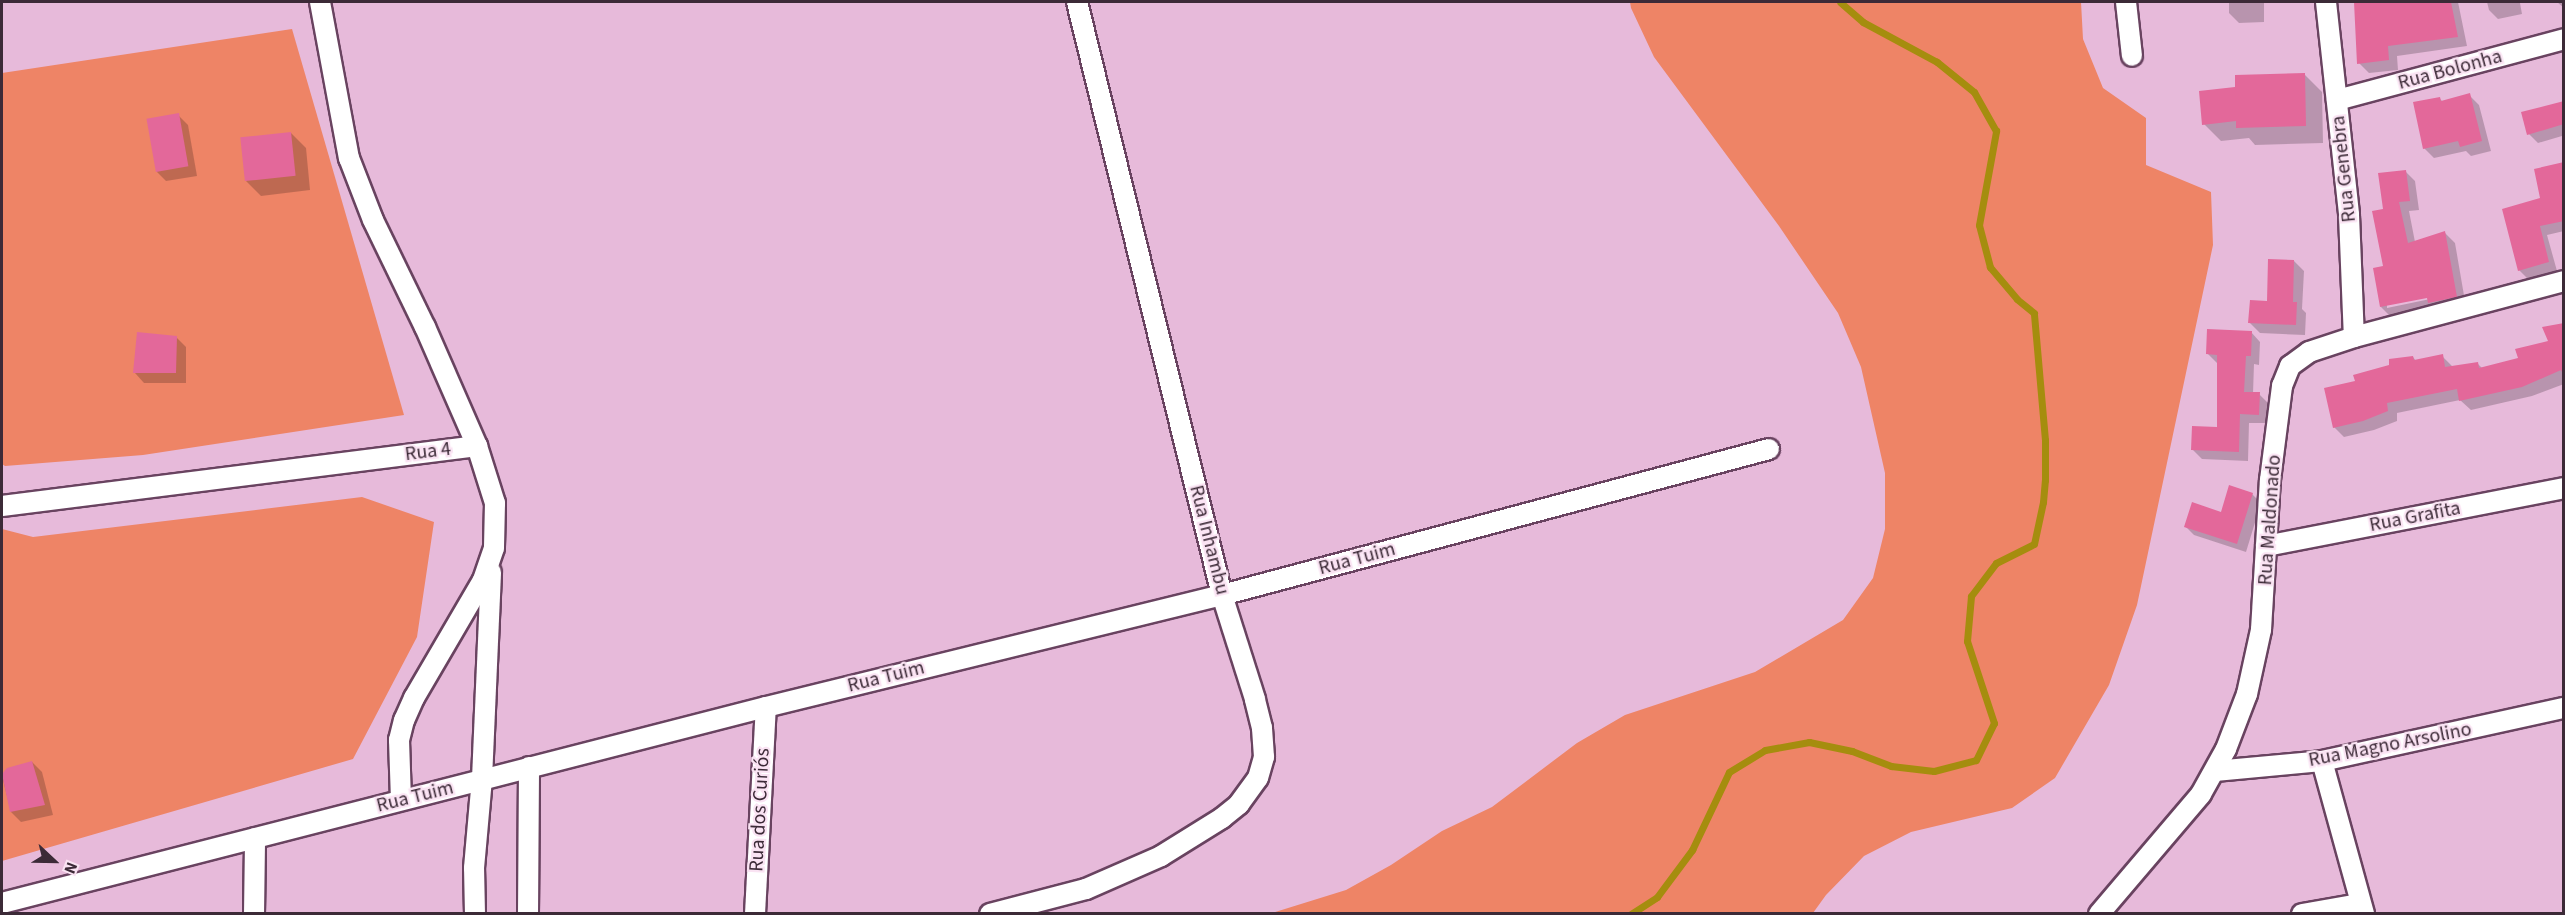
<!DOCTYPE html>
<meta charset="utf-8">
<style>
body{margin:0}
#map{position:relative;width:2565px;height:915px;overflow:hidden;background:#e7bada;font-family:"Source Sans 3",sans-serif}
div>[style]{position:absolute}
.green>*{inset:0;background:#ee8466}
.shadow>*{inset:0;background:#0003}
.stream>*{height:7px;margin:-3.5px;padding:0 3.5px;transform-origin:3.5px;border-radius:3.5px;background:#a58d0e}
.building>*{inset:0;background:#e3689a;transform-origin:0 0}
.roads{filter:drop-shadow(2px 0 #694360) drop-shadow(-2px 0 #694360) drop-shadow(0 2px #694360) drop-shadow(0 -2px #694360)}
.minor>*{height:20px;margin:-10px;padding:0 10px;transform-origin:10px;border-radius:10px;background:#fff}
span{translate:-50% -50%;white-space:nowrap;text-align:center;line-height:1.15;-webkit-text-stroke:4.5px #fae3f3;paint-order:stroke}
.street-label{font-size:20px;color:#3c2a37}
.frame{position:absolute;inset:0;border:3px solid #3c2a37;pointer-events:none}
.north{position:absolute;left:24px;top:831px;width:60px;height:60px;-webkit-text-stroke:4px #fae3f3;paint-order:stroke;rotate:112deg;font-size:16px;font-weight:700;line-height:24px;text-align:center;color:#3c2a37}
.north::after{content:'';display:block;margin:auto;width:21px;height:27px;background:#3c2a37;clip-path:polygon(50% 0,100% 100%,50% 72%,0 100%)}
</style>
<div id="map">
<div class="green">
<i style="clip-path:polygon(1630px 2px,2081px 2px,2083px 39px,2103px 88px,2146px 118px,2146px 165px,2211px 192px,2213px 245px,2137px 605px,2109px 685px,2055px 778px,2012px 808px,1911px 832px,1864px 856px,1826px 895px,1813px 913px,1272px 913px,1346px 890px,1391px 865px,1442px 831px,1492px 807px,1577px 743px,1625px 715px,1755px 672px,1843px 620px,1873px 578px,1885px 529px,1885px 473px,1861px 367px,1838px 313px,1779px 226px,1654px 57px,1631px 8px)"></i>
<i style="clip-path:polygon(292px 29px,404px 415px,143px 455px,5px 466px,2px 464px,2px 73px)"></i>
<i style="clip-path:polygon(362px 497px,434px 522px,417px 637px,353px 759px,2px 861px,2px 529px,33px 537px)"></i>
</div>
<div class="shadow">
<i style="clip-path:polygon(2229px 2px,2264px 2px,2264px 22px,2239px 23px,2229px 13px)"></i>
<i style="clip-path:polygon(2355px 2px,2458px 2px,2467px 46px,2397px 56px,2398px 70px,2369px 73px,2359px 63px)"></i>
<i style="clip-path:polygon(2487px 2px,2526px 2px,2520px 3px,2522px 14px,2498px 19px,2489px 10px)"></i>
<i style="clip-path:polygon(2557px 2px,2564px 2px,2564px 8px)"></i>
<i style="clip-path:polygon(2305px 75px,2322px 92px,2323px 143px,2255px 145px,2249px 138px,2221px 141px,2204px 124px,2237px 89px)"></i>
<i style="clip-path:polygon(2469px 95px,2479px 105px,2491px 151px,2471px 156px,2466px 151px,2434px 158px,2424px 148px,2439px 98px,2443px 102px)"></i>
<i style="clip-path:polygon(2564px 102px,2564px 143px,2562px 136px,2538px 143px,2529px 134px)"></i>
<i style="clip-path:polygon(178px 115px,188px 125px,197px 176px,166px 181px,156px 171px)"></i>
<i style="clip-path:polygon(291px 133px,306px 148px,310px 190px,261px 196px,246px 181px)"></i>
<i style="clip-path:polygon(2564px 163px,2564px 231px,2547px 235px,2557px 271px,2528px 279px,2519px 270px,2542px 199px)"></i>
<i style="clip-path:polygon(evenodd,2405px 171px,2415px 181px,2419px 210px,2409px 211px,2415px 242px,2445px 233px,2455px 243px,2466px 307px,2436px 308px,2391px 317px,2381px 307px,2385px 267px,2384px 210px,2405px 171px,2434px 295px,2435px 298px,2387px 308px,2387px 304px,2434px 295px)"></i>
<i style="clip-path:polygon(2294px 261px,2304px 271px,2302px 309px,2306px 313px,2305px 335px,2260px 333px,2250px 323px,2268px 302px)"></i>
<i style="clip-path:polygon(2564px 325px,2564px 384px,2532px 396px,2471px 410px,2460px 400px,2397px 413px,2397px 421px,2374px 430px,2344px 437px,2334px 427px,2357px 382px,2413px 357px,2416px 361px,2442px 356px,2453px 367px,2477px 363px,2483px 369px,2520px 359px,2550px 342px)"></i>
<i style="clip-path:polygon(2251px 332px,2260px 342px,2259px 365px,2254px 364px,2253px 394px,2259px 394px,2268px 403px,2268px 423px,2249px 423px,2248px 461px,2202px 459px,2193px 450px,2218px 428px,2217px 363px,2208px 354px)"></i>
<i style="clip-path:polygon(176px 337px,186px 347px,186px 383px,144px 383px,135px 373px)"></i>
<i style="clip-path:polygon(2252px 494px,2261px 503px,2246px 552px,2194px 535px,2186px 527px,2222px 514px)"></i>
<i style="clip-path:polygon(32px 762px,42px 772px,53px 815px,21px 822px,11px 812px,2px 776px)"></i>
</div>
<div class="stream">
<i style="left:1631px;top:914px;width:31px;rotate:-33deg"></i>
<i style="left:1657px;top:897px;width:59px;rotate:-53.3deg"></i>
<i style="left:1692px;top:850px;width:86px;rotate:-64.6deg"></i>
<i style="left:1729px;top:772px;width:42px;rotate:-31.4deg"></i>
<i style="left:1765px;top:750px;width:45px;rotate:-10.3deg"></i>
<i style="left:1809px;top:742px;width:44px;rotate:11.8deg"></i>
<i style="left:1852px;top:751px;width:42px;rotate:21deg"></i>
<i style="left:1891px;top:766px;width:43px;rotate:6.6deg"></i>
<i style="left:1934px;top:771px;width:43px;rotate:-14.7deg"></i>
<i style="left:1976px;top:760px;width:41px;rotate:-64.1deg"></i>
<i style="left:1994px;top:723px;width:86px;rotate:-108.2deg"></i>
<i style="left:1967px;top:641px;width:45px;rotate:-84.9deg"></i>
<i style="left:1971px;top:596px;width:41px;rotate:-52.9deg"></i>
<i style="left:1996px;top:563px;width:42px;rotate:-26.6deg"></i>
<i style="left:2034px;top:544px;width:43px;rotate:-77.9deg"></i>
<i style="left:2043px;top:502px;width:22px;rotate:-85deg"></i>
<i style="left:2045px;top:480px;width:40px;rotate:-90deg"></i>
<i style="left:2045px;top:440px;width:127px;rotate:-95deg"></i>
<i style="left:2034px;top:313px;width:22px;rotate:-141deg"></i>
<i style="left:2017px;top:299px;width:42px;rotate:-130.2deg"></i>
<i style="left:1990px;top:267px;width:43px;rotate:-104.7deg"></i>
<i style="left:1979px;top:225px;width:96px;rotate:-79.7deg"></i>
<i style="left:1996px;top:131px;width:45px;rotate:-119.4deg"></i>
<i style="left:1974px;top:92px;width:48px;rotate:-141deg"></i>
<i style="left:1937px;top:62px;width:84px;rotate:-151.6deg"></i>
<i style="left:1863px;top:22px;width:30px;rotate:-139deg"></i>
</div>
<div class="building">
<i style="clip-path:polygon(2354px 2px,2451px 2px,2458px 37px,2388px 46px,2389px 60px,2357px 64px)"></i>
<i style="clip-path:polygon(2305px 73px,2306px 126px,2236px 128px,2236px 121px,2202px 125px,2199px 91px,2235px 87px,2235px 75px)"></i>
<i style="clip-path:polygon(2470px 93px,2482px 141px,2460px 147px,2458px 141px,2423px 149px,2413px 102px,2440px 97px,2441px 101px)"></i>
<i style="clip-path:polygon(2564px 101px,2564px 124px,2527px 135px,2521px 112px)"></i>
<i style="left:179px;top:113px;width:54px;height:33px;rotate:80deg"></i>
<i style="left:291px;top:132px;width:44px;height:51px;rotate:84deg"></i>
<i style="clip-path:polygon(2564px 162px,2564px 221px,2540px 226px,2549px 262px,2518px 271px,2502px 209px,2540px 198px,2534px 169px)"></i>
<i style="clip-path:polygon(2406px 170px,2410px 201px,2399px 202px,2408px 243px,2445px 231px,2457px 297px,2428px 303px,2427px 298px,2380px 307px,2373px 268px,2383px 266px,2372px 211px,2383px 209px,2378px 173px)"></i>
<i style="clip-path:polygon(2268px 259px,2294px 260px,2293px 302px,2297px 302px,2296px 325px,2248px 323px,2250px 300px,2267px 301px)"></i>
<i style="clip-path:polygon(2564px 323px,2564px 376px,2561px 370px,2522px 387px,2459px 401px,2457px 389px,2387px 403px,2388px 411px,2363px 421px,2333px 428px,2324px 388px,2355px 381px,2353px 375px,2389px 365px,2389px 359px,2413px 356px,2414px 360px,2443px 354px,2445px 367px,2478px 362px,2479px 368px,2518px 358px,2515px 349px,2548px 341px,2542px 327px)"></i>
<i style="clip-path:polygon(2207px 329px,2252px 331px,2251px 356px,2246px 356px,2244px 392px,2260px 392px,2259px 415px,2240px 414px,2239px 452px,2191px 450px,2192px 426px,2217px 427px,2217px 355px,2206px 354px)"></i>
<i style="clip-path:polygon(137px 332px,177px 336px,176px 373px,133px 373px)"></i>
<i style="clip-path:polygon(2229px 485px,2253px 493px,2237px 544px,2184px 527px,2192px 502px,2221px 512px)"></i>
<i style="clip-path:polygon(32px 761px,45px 805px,10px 812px,2px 774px,7px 768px)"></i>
</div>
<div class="roads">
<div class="minor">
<i style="left:320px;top:2px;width:159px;rotate:79.5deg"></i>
<i style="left:349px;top:158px;width:66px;rotate:68.8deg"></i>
<i style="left:373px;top:220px;width:119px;rotate:64.1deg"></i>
<i style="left:425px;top:327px;width:130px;rotate:66.4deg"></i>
<i style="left:2126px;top:2px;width:54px;rotate:83.7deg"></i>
<i style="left:2326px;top:2px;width:214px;rotate:83.8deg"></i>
<i style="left:2349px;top:215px;width:122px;rotate:87.7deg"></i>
<i style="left:2337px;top:100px;width:235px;rotate:-15deg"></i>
<i style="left:2px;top:506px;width:479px;rotate:-7.2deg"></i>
<i style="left:477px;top:446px;width:60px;rotate:72.5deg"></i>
<i style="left:495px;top:503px;width:45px;rotate:91.3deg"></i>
<i style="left:494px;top:548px;width:34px;rotate:109deg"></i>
<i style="left:483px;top:580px;width:137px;rotate:120.3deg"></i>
<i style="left:414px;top:698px;width:24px;rotate:114deg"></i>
<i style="left:404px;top:720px;width:21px;rotate:104deg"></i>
<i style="left:399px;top:740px;width:60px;rotate:88.1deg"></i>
<i style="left:2266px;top:546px;width:304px;rotate:-11deg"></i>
<i style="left:2322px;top:761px;width:159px;rotate:74.6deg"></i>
<i style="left:2215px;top:771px;width:107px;rotate:-5.3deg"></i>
<i style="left:2322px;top:761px;width:248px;rotate:-12.4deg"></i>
<i style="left:2px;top:903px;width:789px;rotate:-14.39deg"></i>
<i style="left:766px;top:707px;width:470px;rotate:-13.8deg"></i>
<i style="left:1222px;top:595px;width:566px;rotate:-14.94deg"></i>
<i style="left:254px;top:914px;width:76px;rotate:-89.2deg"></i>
<i style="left:475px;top:914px;width:46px;rotate:-91.2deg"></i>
<i style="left:474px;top:868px;width:89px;rotate:-84.9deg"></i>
<i style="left:482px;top:779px;width:207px;rotate:-87.5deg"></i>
<i style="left:528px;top:914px;width:147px;rotate:-89.6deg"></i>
<i style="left:755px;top:914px;width:207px;rotate:-87deg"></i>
<i style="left:990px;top:914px;width:99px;rotate:-14.6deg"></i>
<i style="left:1086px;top:889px;width:82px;rotate:-23.7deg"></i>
<i style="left:1161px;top:856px;width:72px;rotate:-31.9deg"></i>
<i style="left:1222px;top:818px;width:22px;rotate:-39deg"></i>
<i style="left:1239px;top:804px;width:32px;rotate:-54deg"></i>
<i style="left:1258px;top:778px;width:22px;rotate:-74deg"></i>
<i style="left:1264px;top:757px;width:29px;rotate:-94deg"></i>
<i style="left:1262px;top:728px;width:30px;rotate:-104deg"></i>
<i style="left:1255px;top:699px;width:109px;rotate:-107.6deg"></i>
<i style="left:1222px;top:595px;width:610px;rotate:-103.74deg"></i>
<i style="left:2099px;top:914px;width:157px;rotate:-49.6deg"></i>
<i style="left:2201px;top:794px;width:51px;rotate:-60.9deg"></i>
<i style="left:2226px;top:749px;width:59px;rotate:-69.1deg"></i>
<i style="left:2247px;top:694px;width:66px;rotate:-77.7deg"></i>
<i style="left:2261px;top:630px;width:150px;rotate:-86.6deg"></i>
<i style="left:2270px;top:480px;width:95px;rotate:-82.7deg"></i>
<i style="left:2282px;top:386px;width:22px;rotate:-68deg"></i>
<i style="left:2290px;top:366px;width:24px;rotate:-36deg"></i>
<i style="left:2309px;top:352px;width:47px;rotate:-18.4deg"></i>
<i style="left:2354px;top:337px;width:217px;rotate:-14.9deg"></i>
<i style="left:2302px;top:914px;width:59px;rotate:-9.8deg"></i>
</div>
</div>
<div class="street-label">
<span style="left:2450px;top:70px;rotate:-15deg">Rua Bolonha</span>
<span style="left:2344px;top:169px;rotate:-96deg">Rua Genebra</span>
<span style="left:428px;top:452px;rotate:-7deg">Rua 4</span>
<span style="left:2415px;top:517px;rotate:-11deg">Rua Grafita</span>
<span style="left:2270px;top:520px;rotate:-86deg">Rua Maldonado</span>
<span style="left:1209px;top:540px;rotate:76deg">Rua Inhambu</span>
<span style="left:1357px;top:559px;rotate:-15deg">Rua Tuim</span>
<span style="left:886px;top:677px;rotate:-14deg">Rua Tuim</span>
<span style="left:2390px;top:745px;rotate:-11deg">Rua Magno Arsolino</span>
<span style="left:415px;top:797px;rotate:-14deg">Rua Tuim</span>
<span style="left:760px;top:810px;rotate:-87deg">Rua dos Curiós</span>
</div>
<div class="frame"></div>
<div class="north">N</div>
</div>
